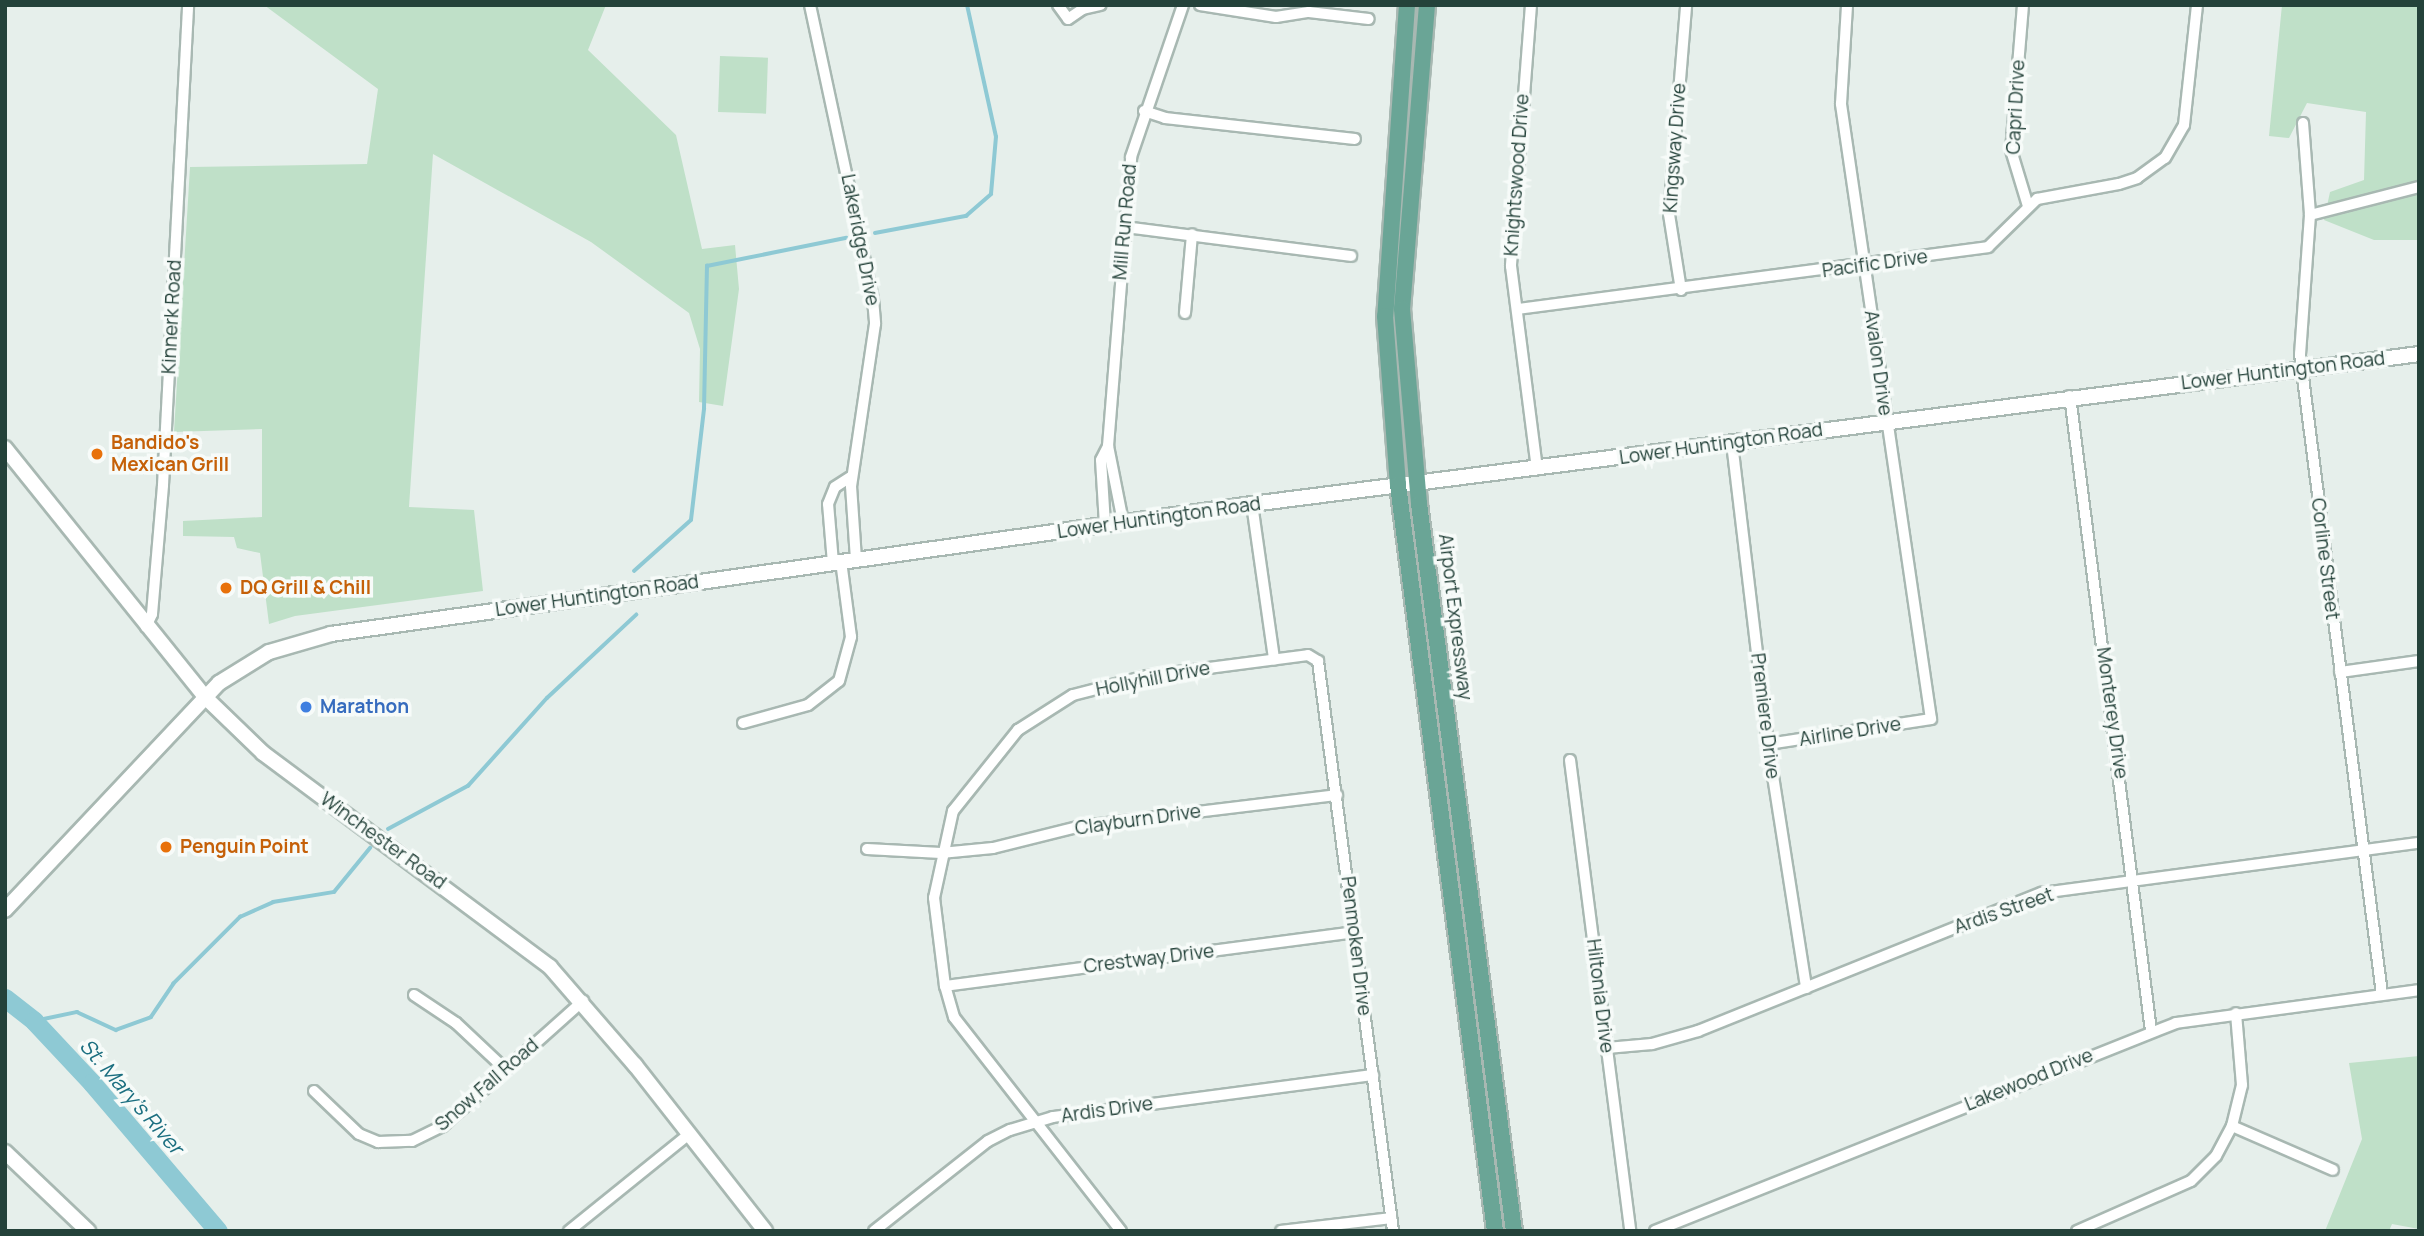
<!DOCTYPE html>
<style>
body{margin:0}
#map{position:relative;width:2424px;height:1236px;overflow:hidden;background:#e6efeb;font-family:Manrope,sans-serif}
div>[style]{position:absolute}
.green>*{inset:0;background:#bfe0c8;transform-origin:0 0}
.stream>*{height:3.5px;margin:-1.75px;padding:0 1.75px;transform-origin:1.75px;border-radius:1.75px;background:#8ec9d4}
.river>*{height:19px;margin:-9.5px;padding:0 9.5px;transform-origin:9.5px;border-radius:9.5px;background:#8ec9d4}
.roads{filter:drop-shadow(2px 0 #a8b8b2) drop-shadow(-2px 0 #a8b8b2) drop-shadow(0 2px #a8b8b2) drop-shadow(0 -2px #a8b8b2)}
.street>*{height:10px;margin:-5px;padding:0 5px;transform-origin:5px;border-radius:5px;background:#fff}
.secondary>*{height:14px;margin:-7px;padding:0 7px;transform-origin:7px;border-radius:7px;background:#fff}
.primary>*{height:16px;margin:-8px;padding:0 8px;transform-origin:8px;border-radius:8px;background:#6aa596}
.dots>*{width:19px;height:19px;translate:-50% -50%;box-sizing:border-box;border:4px solid #f7fbf9;border-radius:50%}
span{translate:-50% -50%;white-space:nowrap;text-align:center;line-height:1.15;-webkit-text-stroke:7px #f7fbf9;paint-order:stroke}
.street-label{font-size:19px;color:#24423a}
.food-label{font-size:19px;color:#c56008;font-weight:700}
.left{translate:0 -50%;text-align:left}
.shop-label{font-size:19px;color:#366cbe;font-weight:700}
.water-label{font-size:21px;color:#1c6f80;font-style:italic}
.frame{position:absolute;inset:0;border:7px solid #24423a;pointer-events:none}
</style>
<div id="map">
<div class="green">
<i style="clip-path:polygon(264px 5px,606px 5px,588px 50px,676px 135px,702px 249px,735px 245px,739px 289px,723px 406px,699px 402px,700px 349px,689px 313px,591px 242px,433px 154px,409px 507px,474px 510px,483px 591px,295px 616px,269px 624px,260px 553px,237px 548px,234px 537px,183px 536px,183px 521px,262px 517px,262px 429px,174px 432px,190px 167px,367px 164px,378px 89px)"></i>
<i style="clip-path:polygon(2282px 5px,2419px 5px,2419px 240px,2374px 240px,2324px 220px,2330px 192px,2364px 180px,2366px 112px,2307px 103px,2289px 138px,2269px 136px)"></i>
<i style="left:720px;top:56px;width:48px;height:56px;rotate:2deg"></i>
<i style="clip-path:polygon(2419px 1056px,2419px 1229px,2392px 1224px,2389px 1231px,2325px 1231px,2362px 1139px,2349px 1063px)"></i>
</div>
<div class="stream">
<i style="left:875px;top:233px;width:93px;rotate:-10.6deg"></i>
<i style="left:966px;top:216px;width:33px;rotate:-41deg"></i>
<i style="left:991px;top:194px;width:57px;rotate:-85deg"></i>
<i style="left:996px;top:137px;width:135px;rotate:-102.4deg"></i>
<i style="left:634px;top:571px;width:76px;rotate:-41.8deg"></i>
<i style="left:691px;top:520px;width:112px;rotate:-83.3deg"></i>
<i style="left:704px;top:409px;width:143px;rotate:-88.8deg"></i>
<i style="left:707px;top:266px;width:142px;rotate:-11.4deg"></i>
<i style="left:388px;top:829px;width:91px;rotate:-28.3deg"></i>
<i style="left:468px;top:786px;width:118px;rotate:-48.1deg"></i>
<i style="left:547px;top:698px;width:122px;rotate:-43deg"></i>
<i style="left:34px;top:1021px;width:44px;rotate:-11.8deg"></i>
<i style="left:77px;top:1012px;width:43px;rotate:24.8deg"></i>
<i style="left:116px;top:1030px;width:37px;rotate:-20deg"></i>
<i style="left:151px;top:1017px;width:40px;rotate:-56deg"></i>
<i style="left:173px;top:984px;width:95px;rotate:-45deg"></i>
<i style="left:240px;top:917px;width:36px;rotate:-24deg"></i>
<i style="left:273px;top:902px;width:62px;rotate:-9.3deg"></i>
<i style="left:334px;top:892px;width:57px;rotate:-50.7deg"></i>
</div>
<div class="river">
<i style="left:5px;top:998px;width:37px;rotate:38deg"></i>
<i style="left:34px;top:1021px;width:85px;rotate:46.9deg"></i>
<i style="left:92px;top:1083px;width:194px;rotate:49.6deg"></i>
</div>
<div class="roads">
<div class="street">
<i style="left:810px;top:5px;width:301px;rotate:77.9deg"></i>
<i style="left:873px;top:299px;width:25px;rotate:85deg"></i>
<i style="left:875px;top:324px;width:164px;rotate:98.4deg"></i>
<i style="left:851px;top:486px;width:73px;rotate:86.1deg"></i>
<i style="left:1058px;top:5px;width:17px;rotate:54deg"></i>
<i style="left:1068px;top:19px;width:18px;rotate:-34deg"></i>
<i style="left:1083px;top:9px;width:18px;rotate:-13deg"></i>
<i style="left:1200px;top:5px;width:77px;rotate:9deg"></i>
<i style="left:1276px;top:17px;width:33px;rotate:-9deg"></i>
<i style="left:1309px;top:12px;width:60px;rotate:6.7deg"></i>
<i style="left:1531px;top:5px;width:262px;rotate:94.4deg"></i>
<i style="left:1511px;top:266px;width:205px;rotate:82.7deg"></i>
<i style="left:2023px;top:5px;width:145px;rotate:94.7deg"></i>
<i style="left:2011px;top:150px;width:59px;rotate:73.1deg"></i>
<i style="left:1144px;top:111px;width:22px;rotate:18deg"></i>
<i style="left:1165px;top:118px;width:191px;rotate:6.3deg"></i>
<i style="left:2303px;top:123px;width:92px;rotate:85.6deg"></i>
<i style="left:2310px;top:215px;width:139px;rotate:94.1deg"></i>
<i style="left:2300px;top:354px;width:645px;rotate:82.7deg"></i>
<i style="left:2310px;top:215px;width:113px;rotate:-14.4deg"></i>
<i style="left:1125px;top:227px;width:228px;rotate:7.3deg"></i>
<i style="left:1681px;top:290px;width:77px;rotate:-99deg"></i>
<i style="left:1669px;top:214px;width:210px;rotate:-85.3deg"></i>
<i style="left:1518px;top:309px;width:474px;rotate:-7.5deg"></i>
<i style="left:1988px;top:247px;width:69px;rotate:-44.4deg"></i>
<i style="left:2037px;top:199px;width:83px;rotate:-10.4deg"></i>
<i style="left:2119px;top:184px;width:19px;rotate:-18deg"></i>
<i style="left:2137px;top:178px;width:34px;rotate:-36deg"></i>
<i style="left:2165px;top:158px;width:38px;rotate:-60deg"></i>
<i style="left:2184px;top:125px;width:121px;rotate:-83.8deg"></i>
<i style="left:1185px;top:313px;width:79px;rotate:-84.9deg"></i>
<i style="left:2070px;top:396px;width:640px;rotate:82.73deg"></i>
<i style="left:1732px;top:443px;width:303px;rotate:83.2deg"></i>
<i style="left:1768px;top:744px;width:247px;rotate:81.1deg"></i>
<i style="left:1108px;top:446px;width:77px;rotate:78.8deg"></i>
<i style="left:1252px;top:504px;width:157px;rotate:81.9deg"></i>
<i style="left:1105px;top:525px;width:65px;rotate:-93.5deg"></i>
<i style="left:1101px;top:460px;width:16px;rotate:-63deg"></i>
<i style="left:1108px;top:446px;width:290px;rotate:-85.4deg"></i>
<i style="left:1131px;top:157px;width:161px;rotate:-71.1deg"></i>
<i style="left:833px;top:563px;width:59px;rotate:-94.8deg"></i>
<i style="left:828px;top:504px;width:18px;rotate:-68deg"></i>
<i style="left:835px;top:487px;width:20px;rotate:-33deg"></i>
<i style="left:146px;top:627px;width:14px;rotate:-65deg"></i>
<i style="left:152px;top:614px;width:129px;rotate:-85.1deg"></i>
<i style="left:163px;top:485px;width:481px;rotate:-87deg"></i>
<i style="left:2340px;top:672px;width:80px;rotate:-7.9deg"></i>
<i style="left:743px;top:723px;width:67px;rotate:-15.5deg"></i>
<i style="left:808px;top:705px;width:39px;rotate:-38deg"></i>
<i style="left:839px;top:681px;width:46px;rotate:-74.7deg"></i>
<i style="left:851px;top:637px;width:77px;rotate:-97.5deg"></i>
<i style="left:1768px;top:744px;width:165px;rotate:-8.7deg"></i>
<i style="left:1931px;top:719px;width:622px;rotate:-98.33deg"></i>
<i style="left:1841px;top:104px;width:99px;rotate:-86.5deg"></i>
<i style="left:1570px;top:760px;width:475px;rotate:82.7deg"></i>
<i style="left:867px;top:849px;width:74px;rotate:3.1deg"></i>
<i style="left:941px;top:853px;width:52px;rotate:-5.5deg"></i>
<i style="left:993px;top:848px;width:91px;rotate:-14deg"></i>
<i style="left:1081px;top:826px;width:258px;rotate:-6.9deg"></i>
<i style="left:945px;top:986px;width:413px;rotate:-7.5deg"></i>
<i style="left:414px;top:995px;width:50px;rotate:33.7deg"></i>
<i style="left:456px;top:1023px;width:67px;rotate:43.2deg"></i>
<i style="left:1607px;top:1048px;width:45px;rotate:-5.1deg"></i>
<i style="left:1652px;top:1044px;width:48px;rotate:-15.8deg"></i>
<i style="left:1698px;top:1031px;width:371px;rotate:-21.9deg"></i>
<i style="left:2042px;top:893px;width:380px;rotate:-7.6deg"></i>
<i style="left:314px;top:1091px;width:62px;rotate:43.7deg"></i>
<i style="left:359px;top:1134px;width:21px;rotate:23deg"></i>
<i style="left:378px;top:1142px;width:34px;rotate:-2deg"></i>
<i style="left:412px;top:1141px;width:34px;rotate:-26deg"></i>
<i style="left:443px;top:1126px;width:188px;rotate:-41.8deg"></i>
<i style="left:2232px;top:1126px;width:110px;rotate:23.5deg"></i>
<i style="left:569px;top:1231px;width:154px;rotate:-38.9deg"></i>
<i style="left:874px;top:1231px;width:145px;rotate:-38.3deg"></i>
<i style="left:988px;top:1141px;width:25px;rotate:-27deg"></i>
<i style="left:1010px;top:1130px;width:45px;rotate:-16.8deg"></i>
<i style="left:1053px;top:1117px;width:323px;rotate:-7.5deg"></i>
<i style="left:1121px;top:1231px;width:271px;rotate:-128deg"></i>
<i style="left:954px;top:1017px;width:32px;rotate:-106deg"></i>
<i style="left:945px;top:986px;width:89px;rotate:-97.1deg"></i>
<i style="left:934px;top:898px;width:89px;rotate:-77.7deg"></i>
<i style="left:953px;top:811px;width:104px;rotate:-51.3deg"></i>
<i style="left:1018px;top:730px;width:65px;rotate:-32.5deg"></i>
<i style="left:1073px;top:695px;width:76px;rotate:-14.4deg"></i>
<i style="left:1147px;top:676px;width:162px;rotate:-7.4deg"></i>
<i style="left:1308px;top:655px;width:12px;rotate:31deg"></i>
<i style="left:1318px;top:661px;width:575px;rotate:82.5deg"></i>
<i style="left:1281px;top:1231px;width:111px;rotate:-6.7deg"></i>
<i style="left:1655px;top:1231px;width:561px;rotate:-21.76deg"></i>
<i style="left:2176px;top:1023px;width:245px;rotate:-7.7deg"></i>
<i style="left:2077px;top:1231px;width:124px;rotate:-23.7deg"></i>
<i style="left:2191px;top:1181px;width:35px;rotate:-45deg"></i>
<i style="left:2216px;top:1156px;width:34px;rotate:-62deg"></i>
<i style="left:2232px;top:1126px;width:42px;rotate:-76.3deg"></i>
<i style="left:2242px;top:1085px;width:72px;rotate:-94.8deg"></i>
</div>
<div class="secondary">
<i style="left:5px;top:448px;width:319px;rotate:51.2deg"></i>
<i style="left:205px;top:697px;width:81px;rotate:44deg"></i>
<i style="left:263px;top:753px;width:358px;rotate:36.7deg"></i>
<i style="left:550px;top:967px;width:130px;rotate:49.1deg"></i>
<i style="left:635px;top:1065px;width:211px;rotate:51.9deg"></i>
<i style="left:5px;top:910px;width:312px;rotate:-46.7deg"></i>
<i style="left:219px;top:683px;width:59px;rotate:-31.8deg"></i>
<i style="left:269px;top:652px;width:65px;rotate:-16.2deg"></i>
<i style="left:331px;top:634px;width:930px;rotate:-8.03deg"></i>
<i style="left:1252px;top:504px;width:1177px;rotate:-7.32deg"></i>
<i style="left:5px;top:1152px;width:115px;rotate:43.6deg"></i>
</div>
<div class="primary">
<i style="left:1407px;top:5px;width:312px;rotate:94deg"></i>
<i style="left:1385px;top:316px;width:169px;rotate:85.6deg"></i>
<i style="left:1398px;top:485px;width:752px;rotate:82.59deg"></i>
<i style="left:1427px;top:5px;width:305px;rotate:94.7deg"></i>
<i style="left:1402px;top:309px;width:196px;rotate:85deg"></i>
<i style="left:1419px;top:504px;width:733px;rotate:82.56deg"></i>
</div>
</div>
<div class="dots">
<i style="left:97px;top:454px;background:#e8710a"></i>
<i style="left:226px;top:588px;background:#e8710a"></i>
<i style="left:306px;top:707px;background:#3f7fe0"></i>
<i style="left:166px;top:847px;background:#e8710a"></i>
</div>
<div class="street-label">
<span style="left:2016px;top:107px;rotate:-87deg">Capri Drive</span>
<span style="left:1675px;top:148px;rotate:-86deg">Kingsway Drive</span>
<span style="left:1517px;top:175px;rotate:-86deg">Knightswood Drive</span>
<span style="left:1125px;top:222px;rotate:-85deg">Mill Run Road</span>
<span style="left:860px;top:240px;rotate:79deg">Lakeridge Drive</span>
<span style="left:1875px;top:264px;rotate:-8deg">Pacific Drive</span>
<span style="left:172px;top:317px;rotate:-87deg">Kinnerk Road</span>
<span style="left:1878px;top:363px;rotate:82deg">Avalon Drive</span>
<span style="left:2283px;top:371px;rotate:-7deg">Lower Huntington Road</span>
<span style="left:1721px;top:444px;rotate:-8deg">Lower Huntington Road</span>
<span style="left:1159px;top:518px;rotate:-8deg">Lower Huntington Road</span>
<span style="left:2325px;top:559px;rotate:83deg">Corline Street</span>
<span style="left:597px;top:596px;rotate:-8deg">Lower Huntington Road</span>
<span style="left:1455px;top:617px;rotate:83deg">Airport Expressway</span>
<span style="left:1153px;top:679px;rotate:-11deg">Hollyhill Drive</span>
<span style="left:2112px;top:713px;rotate:82deg">Monterey Drive</span>
<span style="left:1765px;top:716px;rotate:83deg">Premiere Drive</span>
<span style="left:1850px;top:732px;rotate:-9deg">Airline Drive</span>
<span style="left:1138px;top:820px;rotate:-8deg">Clayburn Drive</span>
<span style="left:383px;top:841px;rotate:36deg">Winchester Road</span>
<span style="left:2004px;top:911px;rotate:-19deg">Ardis Street</span>
<span style="left:1356px;top:946px;rotate:83deg">Penmoken Drive</span>
<span style="left:1149px;top:959px;rotate:-7deg">Crestway Drive</span>
<span style="left:1600px;top:996px;rotate:83deg">Hiltonia Drive</span>
<span style="left:2029px;top:1080px;rotate:-22deg">Lakewood Drive</span>
<span style="left:487px;top:1085px;rotate:-41deg">Snow Fall Road</span>
<span style="left:1107px;top:1110px;rotate:-8deg">Ardis Drive</span>
</div>
<div class="food-label">
<span class="left" style="left:111px;top:454px">Bandido's<br>Mexican Grill</span>
<span class="left" style="left:240px;top:588px">DQ Grill &amp; Chill</span>
<span class="left" style="left:180px;top:847px">Penguin Point</span>
</div>
<div class="shop-label">
<span class="left" style="left:320px;top:707px">Marathon</span>
</div>
<div class="water-label">
<span style="left:132px;top:1096px;rotate:49deg">St. Mary's River</span>
</div>
<div class="frame"></div>
</div>
